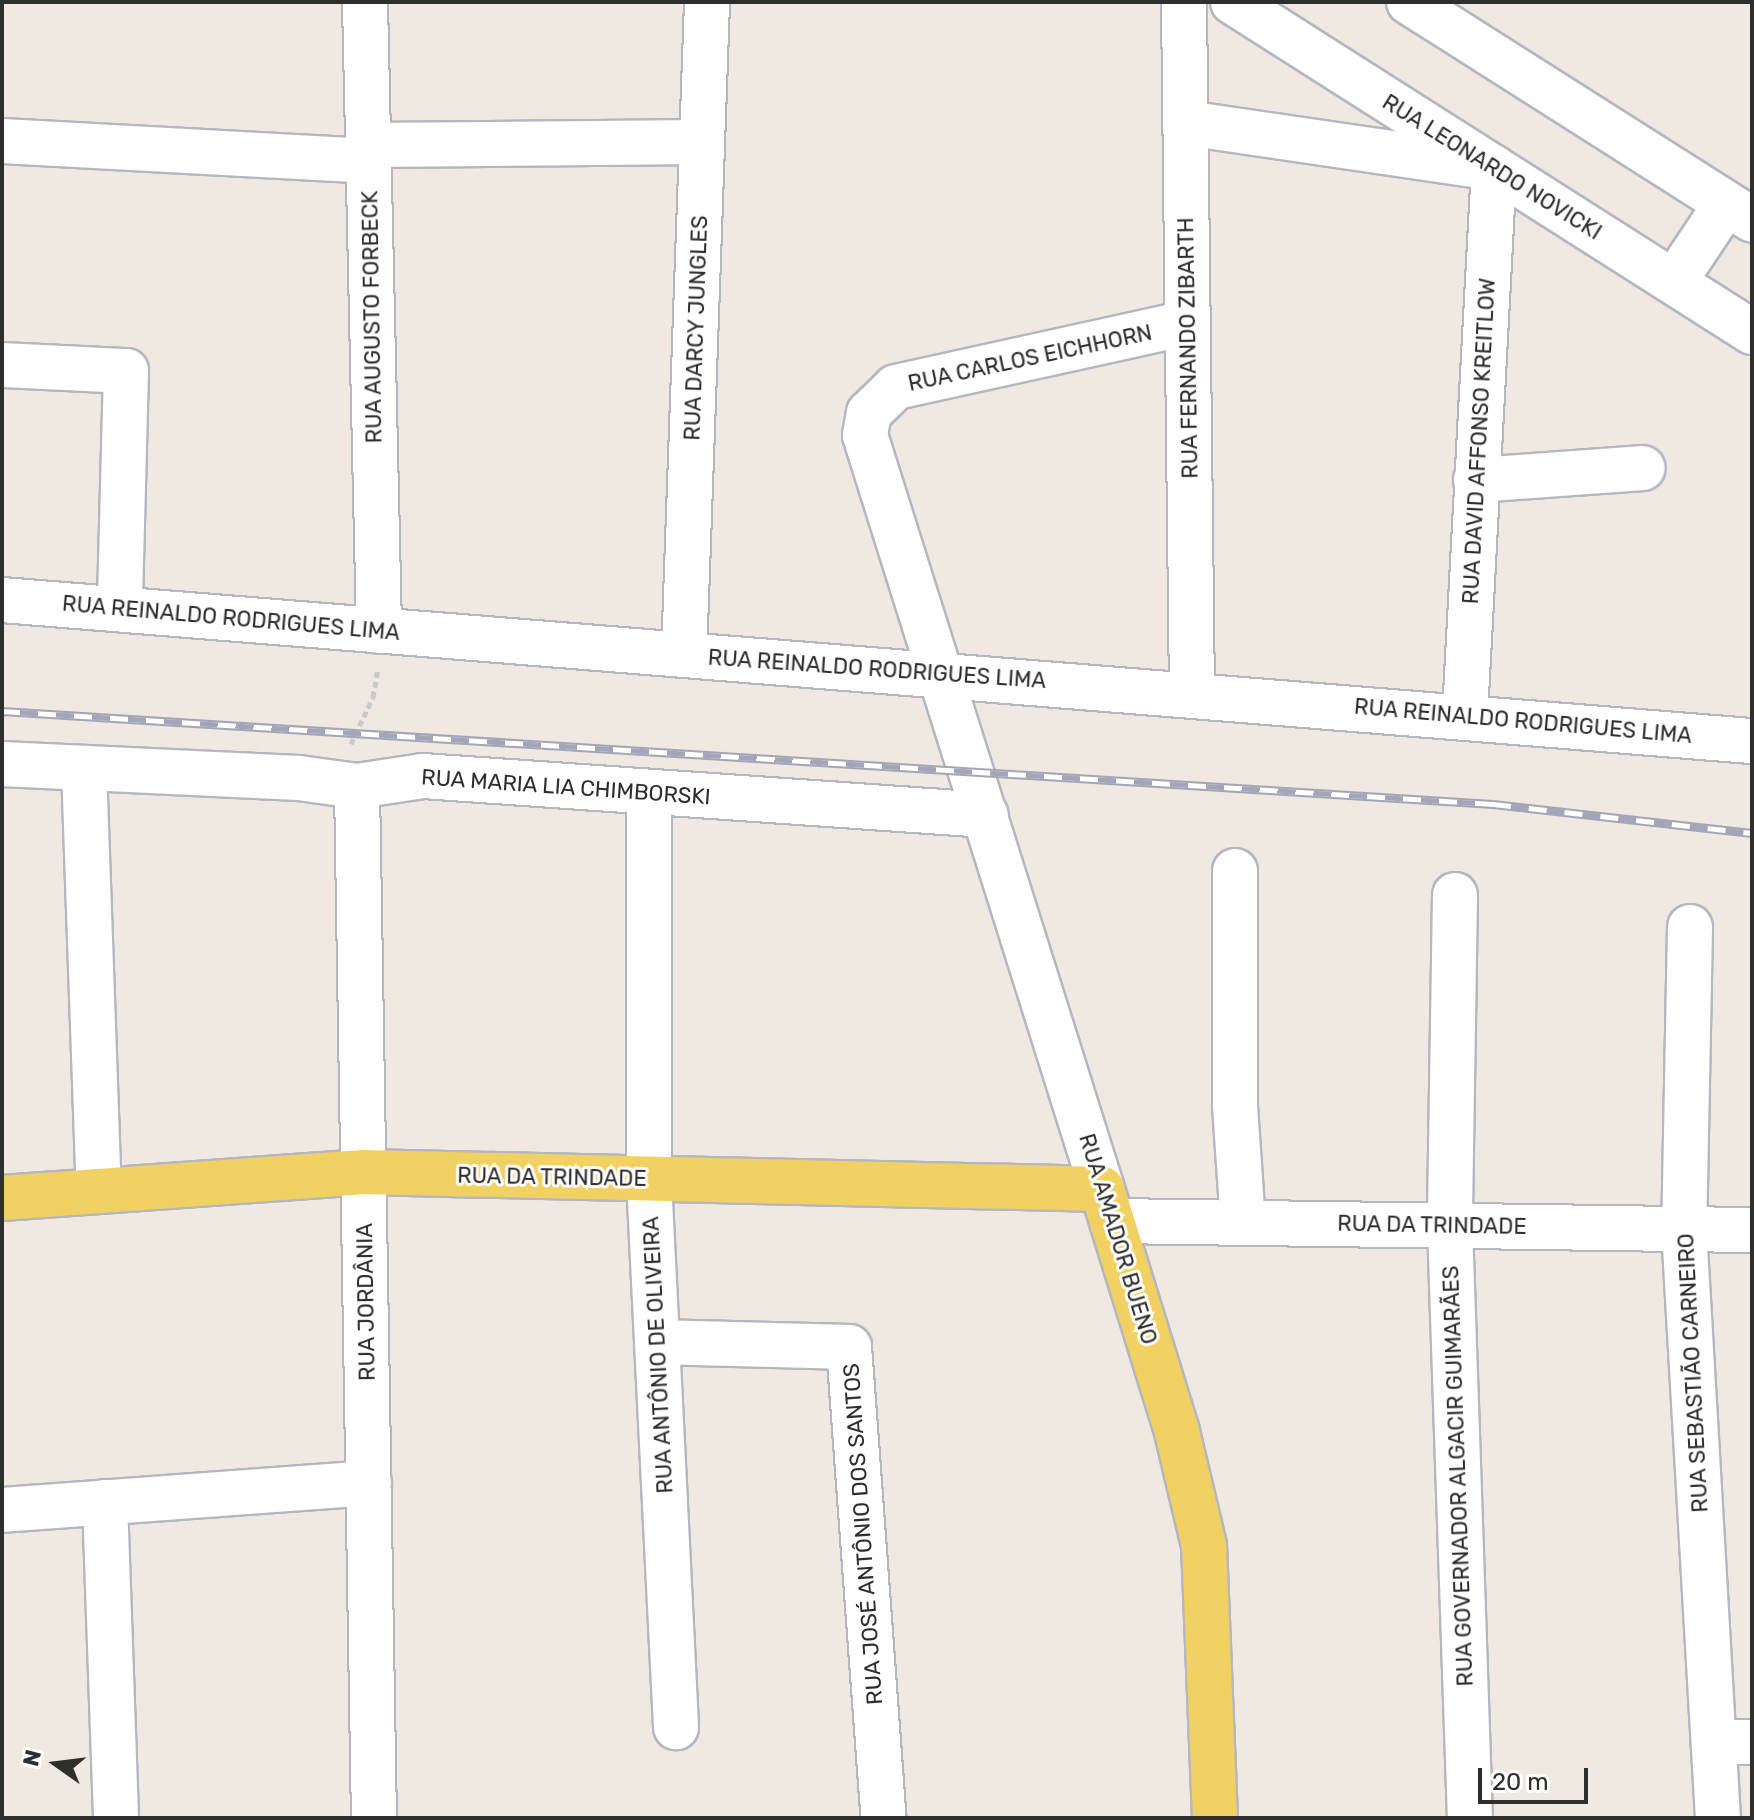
<!DOCTYPE html>
<meta charset="utf-8">
<style>
body{margin:0}
#map{position:relative;width:1754px;height:1820px;overflow:hidden;background:#efe9e1;font-family:Rubik,sans-serif}
div>[style]{position:absolute}
.path>*{height:5px;margin-top:-2.5px;transform-origin:0;background:repeating-linear-gradient(90deg,#c9c9c9 0 6px,transparent 0 10px)}
.roads{filter:drop-shadow(2px 0 #b4b7c1) drop-shadow(-2px 0 #b4b7c1) drop-shadow(0 2px #b4b7c1) drop-shadow(0 -2px #b4b7c1)}
.minor>*{height:44px;margin:-22px;padding:0 22px;transform-origin:22px;border-radius:22px;background:#fff}
.major>*{height:44px;margin:-22px;padding:0 22px;transform-origin:22px;border-radius:22px;background:#f2d163}
.rail>*{height:9px;margin-top:-4.5px;transform-origin:0;background:repeating-linear-gradient(90deg,#fff 0 18px,#a3a6b8 0 36px);box-sizing:border-box;border-block:2px solid #a3a6b8}
span{translate:-50% -50%;white-space:nowrap;text-align:center;line-height:1.15;-webkit-text-stroke:6px #fff;paint-order:stroke}
.street-label{font-size:22px;color:#2e2e2e}
.frame{position:absolute;inset:0;border:4px solid #2e2e2e;pointer-events:none}
.north{position:absolute;left:16px;top:1724px;width:80px;height:80px;-webkit-text-stroke:6px #fff;paint-order:stroke;rotate:284deg;font-size:22px;font-weight:700;line-height:32px;text-align:center;color:#2e2e2e}
.north::after{content:'';display:block;margin:auto;width:28px;height:36px;background:#2e2e2e;clip-path:polygon(50% 0,100% 100%,50% 72%,0 100%)}
.scale{position:absolute;left:1478px;top:1768px;width:110px;height:36px;box-sizing:border-box;border:4px solid #2e2e2e;border-top:0;padding-left:10px;font-size:24px;line-height:28px;white-space:nowrap;color:#2e2e2e;-webkit-text-stroke:6px #fff;paint-order:stroke}
</style>
<div id="map">
<div class="path">
<i style="left:351px;top:744px;width:52px;rotate:-64.9deg"></i>
<i style="left:373px;top:697px;width:29px;rotate:-80deg"></i>
</div>
<div class="roads">
<div class="minor">
<i style="left:365px;top:2px;width:629px;rotate:88.72deg"></i>
<i style="left:1184px;top:2px;width:692px;rotate:89.34deg"></i>
<i style="left:1233px;top:2px;width:615px;rotate:32.45deg"></i>
<i style="left:1409px;top:2px;width:406px;rotate:32.4deg"></i>
<i style="left:1186px;top:123px;width:311px;rotate:8.3deg"></i>
<i style="left:1494px;top:168px;width:547px;rotate:93.04deg"></i>
<i style="left:2px;top:141px;width:367px;rotate:3.1deg"></i>
<i style="left:368px;top:145px;width:334px;rotate:-0.5deg"></i>
<i style="left:1674px;top:282px;width:94px;rotate:-56.3deg"></i>
<i style="left:2px;top:365px;width:124px;rotate:2.8deg"></i>
<i style="left:126px;top:371px;width:236px;rotate:91.5deg"></i>
<i style="left:1476px;top:480px;width:167px;rotate:-4.1deg"></i>
<i style="left:2px;top:600px;width:1756px;rotate:4.61deg"></i>
<i style="left:684px;top:655px;width:653px;rotate:-87.98deg"></i>
<i style="left:2px;top:764px;width:297px;rotate:2.7deg"></i>
<i style="left:299px;top:778px;width:59px;rotate:7.9deg"></i>
<i style="left:357px;top:786px;width:67px;rotate:-8.6deg"></i>
<i style="left:423px;top:776px;width:564px;rotate:3.96deg"></i>
<i style="left:84px;top:768px;width:423px;rotate:88deg"></i>
<i style="left:357px;top:786px;width:1032px;rotate:89.06deg"></i>
<i style="left:649px;top:792px;width:388px;rotate:90deg"></i>
<i style="left:649px;top:1180px;width:548px;rotate:87.17deg"></i>
<i style="left:1235px;top:871px;width:235px;rotate:90deg"></i>
<i style="left:1235px;top:1106px;width:116px;rotate:86.1deg"></i>
<i style="left:1455px;top:895px;width:331px;rotate:90.9deg"></i>
<i style="left:1450px;top:1226px;width:592px;rotate:88.07deg"></i>
<i style="left:1690px;top:927px;width:302px;rotate:91.1deg"></i>
<i style="left:1684px;top:1229px;width:590px;rotate:86.7deg"></i>
<i style="left:1102px;top:1189px;width:790px;rotate:-107.45deg"></i>
<i style="left:865px;top:435px;width:22px;rotate:-80deg"></i>
<i style="left:869px;top:413px;width:37px;rotate:-44deg"></i>
<i style="left:896px;top:387px;width:298px;rotate:-12.4deg"></i>
<i style="left:1112px;top:1221px;width:640px;rotate:0.81deg"></i>
<i style="left:657px;top:1342px;width:192px;rotate:1.5deg"></i>
<i style="left:849px;top:1347px;width:472px;rotate:85.8deg"></i>
<i style="left:105px;top:1502px;width:316px;rotate:88deg"></i>
<i style="left:2px;top:1510px;width:368px;rotate:-4.2deg"></i>
<i style="left:1714px;top:1742px;width:38px"></i>
</div>
<div class="major">
<i style="left:2px;top:1198px;width:363px;rotate:-4.1deg"></i>
<i style="left:364px;top:1172px;width:738px;rotate:1.32deg"></i>
<i style="left:1102px;top:1189px;width:254px;rotate:72.8deg"></i>
<i style="left:1177px;top:1432px;width:116px;rotate:76.6deg"></i>
<i style="left:1204px;top:1545px;width:273px;rotate:87.7deg"></i>
</div>
</div>
<div class="rail">
<i style="left:2px;top:711px;width:1494px;rotate:3.57deg"></i>
<i style="left:1493px;top:804px;width:261px;rotate:6.4deg"></i>
</div>
<div class="street-label">
<span style="left:1492px;top:167px;rotate:32deg">RUA LEONARDO NOVICKI</span>
<span style="left:372px;top:317px;rotate:-91deg">RUA AUGUSTO FORBECK</span>
<span style="left:696px;top:328px;rotate:-88deg">RUA DARCY JUNGLES</span>
<span style="left:1188px;top:348px;rotate:-91deg">RUA FERNANDO ZIBARTH</span>
<span style="left:1030px;top:358px;rotate:-12deg">RUA CARLOS EICHHORN</span>
<span style="left:1479px;top:441px;rotate:-87deg">RUA DAVID AFFONSO KREITLOW</span>
<span style="left:231px;top:618px;rotate:5deg">RUA REINALDO RODRIGUES LIMA</span>
<span style="left:877px;top:669px;rotate:4deg">RUA REINALDO RODRIGUES LIMA</span>
<span style="left:1523px;top:721px;rotate:5deg">RUA REINALDO RODRIGUES LIMA</span>
<span style="left:566px;top:787px;rotate:4deg">RUA MARIA LIA CHIMBORSKI</span>
<span style="left:552px;top:1177px;rotate:1deg">RUA DA TRINDADE</span>
<span style="left:1432px;top:1225px;rotate:1deg">RUA DA TRINDADE</span>
<span style="left:1118px;top:1239px;rotate:73deg">RUA AMADOR BUENO</span>
<span style="left:366px;top:1302px;rotate:-91deg">RUA JORDÂNIA</span>
<span style="left:658px;top:1355px;rotate:-93deg">RUA ANTÔNIO DE OLIVEIRA</span>
<span style="left:1693px;top:1373px;rotate:-93deg">RUA SEBASTIÃO CARNEIRO</span>
<span style="left:1458px;top:1476px;rotate:-92deg">RUA GOVERNADOR ALGACIR GUIMARÃES</span>
<span style="left:863px;top:1534px;rotate:-94deg">RUA JOSÉ ANTÔNIO DOS SANTOS</span>
</div>
<div class="frame"></div>
<div class="north">N</div>
<div class="scale">20 m</div>
</div>
